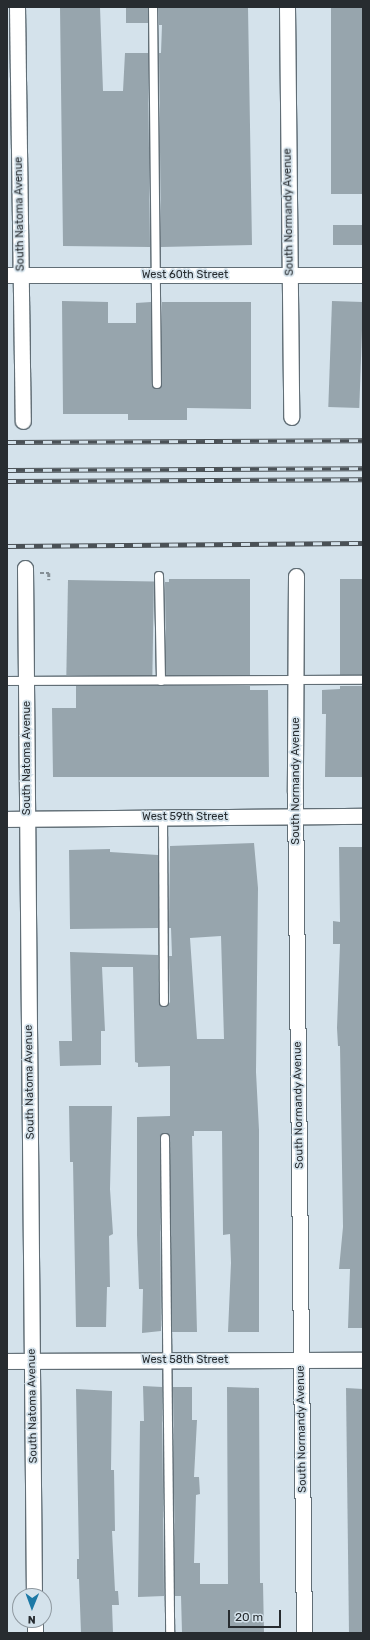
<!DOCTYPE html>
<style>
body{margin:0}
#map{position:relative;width:370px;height:1640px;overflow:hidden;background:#d4e2eb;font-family:Rubik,sans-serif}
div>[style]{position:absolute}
.building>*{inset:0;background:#97a5ad;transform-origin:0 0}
.path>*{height:2.5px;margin-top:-1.25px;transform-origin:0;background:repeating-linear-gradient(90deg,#848e95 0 4px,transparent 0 6px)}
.roads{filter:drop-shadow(1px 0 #616e76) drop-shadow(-1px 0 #616e76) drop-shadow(0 1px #616e76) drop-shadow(0 -1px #616e76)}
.lane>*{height:8px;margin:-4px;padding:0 4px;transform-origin:4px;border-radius:4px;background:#fff}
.street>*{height:15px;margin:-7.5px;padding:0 7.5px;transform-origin:7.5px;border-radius:7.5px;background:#fff}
.rail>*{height:4.5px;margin-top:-2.25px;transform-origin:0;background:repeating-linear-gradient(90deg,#d4e2eb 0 9px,#4a5156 0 18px);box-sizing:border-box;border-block:1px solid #4a5156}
span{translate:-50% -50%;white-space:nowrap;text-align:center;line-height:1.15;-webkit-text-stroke:3.5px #d4e2eb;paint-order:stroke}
.street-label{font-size:11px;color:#272c30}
.frame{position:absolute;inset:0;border:8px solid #272c30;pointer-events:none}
.north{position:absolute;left:12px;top:1588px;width:40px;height:40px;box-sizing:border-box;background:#d4e2eb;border:1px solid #8f99a0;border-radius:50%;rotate:181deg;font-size:11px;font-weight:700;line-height:16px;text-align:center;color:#272c30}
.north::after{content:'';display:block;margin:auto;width:14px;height:18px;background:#1c79a6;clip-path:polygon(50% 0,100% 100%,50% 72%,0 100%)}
.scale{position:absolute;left:228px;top:1610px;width:53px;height:18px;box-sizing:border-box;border:2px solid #272c30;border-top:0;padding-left:5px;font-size:12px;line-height:14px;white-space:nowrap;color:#272c30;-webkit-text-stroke:3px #d4e2eb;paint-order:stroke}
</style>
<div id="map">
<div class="building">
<i style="clip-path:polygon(60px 7px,100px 7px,103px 91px,123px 91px,125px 53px,148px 53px,150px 247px,63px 246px)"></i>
<i style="left:126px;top:7px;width:22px;height:16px"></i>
<i style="clip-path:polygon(158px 7px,248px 7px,252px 245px,161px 247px,159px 53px,161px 53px,162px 25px,159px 25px)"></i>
<i style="left:331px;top:7px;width:31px;height:187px"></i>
<i style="left:333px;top:225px;width:30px;height:20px"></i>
<i style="clip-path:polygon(62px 301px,108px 302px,108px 323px,136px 323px,136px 303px,151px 302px,152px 384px,157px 389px,162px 384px,162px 302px,251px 302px,251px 409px,187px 408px,187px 420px,128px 420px,128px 414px,63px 414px)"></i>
<i style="left:332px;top:301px;width:31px;height:106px;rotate:2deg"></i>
<i style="clip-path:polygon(169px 579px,250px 579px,250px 675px,166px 675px,165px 582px,169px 582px)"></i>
<i style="left:340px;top:579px;width:23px;height:96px"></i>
<i style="left:68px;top:580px;width:86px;height:95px;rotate:1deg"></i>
<i style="clip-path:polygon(76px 686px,250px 686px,250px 690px,268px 690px,269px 777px,53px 777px,52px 708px,76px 708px)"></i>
<i style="clip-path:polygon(340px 686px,363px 686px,363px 777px,325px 777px,326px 714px,322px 714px,322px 690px,340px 689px)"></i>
<i style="clip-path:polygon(evenodd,254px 843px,258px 888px,256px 1072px,259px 1130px,259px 1332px,228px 1332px,231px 1263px,230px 1234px,223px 1235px,222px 1131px,194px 1131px,194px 1136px,192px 1136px,197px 1332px,172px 1332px,170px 1138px,165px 1133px,160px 1136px,161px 1331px,142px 1333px,143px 1289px,139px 1289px,137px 1235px,137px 1117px,170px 1116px,170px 1066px,138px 1067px,138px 1063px,135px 1062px,133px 967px,102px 967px,105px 1031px,101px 1031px,101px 1065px,60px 1066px,59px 1041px,72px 1041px,70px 952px,158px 955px,159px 1002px,162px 1007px,167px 1007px,170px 1002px,169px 956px,172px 956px,171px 928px,169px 928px,170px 846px,254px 843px,221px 936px,224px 1039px,197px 1039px,190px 938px,221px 936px)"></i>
<i style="clip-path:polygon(339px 847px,363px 847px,363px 1328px,348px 1328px,350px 1269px,339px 1269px,343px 1227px,340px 1046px,338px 1046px,337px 1028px,340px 944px,333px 944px,333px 921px,340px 922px)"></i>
<i style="clip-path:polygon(110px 849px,110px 852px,158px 855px,158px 928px,70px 929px,69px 850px)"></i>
<i style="clip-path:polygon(69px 1106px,112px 1106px,110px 1189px,113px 1234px,109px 1236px,110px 1287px,107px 1287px,106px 1327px,76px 1327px,73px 1162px,70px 1162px)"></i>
<i style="clip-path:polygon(143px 1386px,162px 1387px,164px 1596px,138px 1597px,140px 1421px,144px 1421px)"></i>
<i style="clip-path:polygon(173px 1387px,192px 1387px,192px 1420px,197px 1420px,194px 1477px,199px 1477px,200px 1494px,196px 1495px,194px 1563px,200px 1563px,200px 1584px,228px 1584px,227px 1387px,259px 1388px,260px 1583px,263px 1583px,264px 1633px,182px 1633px,181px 1596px,175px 1596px)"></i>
<i style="clip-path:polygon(346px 1388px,363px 1389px,363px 1633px,349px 1633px)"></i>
<i style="clip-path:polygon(76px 1389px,112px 1391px,111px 1470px,114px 1470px,115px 1531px,112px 1531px,115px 1591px,118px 1591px,119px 1605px,112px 1605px,113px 1633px,81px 1633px,79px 1579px,77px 1579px,77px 1559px,79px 1559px)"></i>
</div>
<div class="path">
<i style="left:40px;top:573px;width:9px"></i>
<i style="left:49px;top:573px;width:7px;rotate:90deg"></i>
</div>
<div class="roads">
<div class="lane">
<i style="left:153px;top:7px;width:377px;rotate:89.4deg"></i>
<i style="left:159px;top:576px;width:105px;rotate:88.9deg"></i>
<i style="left:7px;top:681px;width:356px;rotate:-0.2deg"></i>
<i style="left:163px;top:818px;width:184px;rotate:89.7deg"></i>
<i style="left:165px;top:1138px;width:495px;rotate:89.4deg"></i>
</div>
<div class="street">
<i style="left:17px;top:7px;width:414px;rotate:89.2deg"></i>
<i style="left:287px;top:7px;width:410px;rotate:89.4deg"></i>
<i style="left:7px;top:275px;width:356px"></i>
<i style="left:25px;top:568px;width:1028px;rotate:89.5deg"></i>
<i style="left:296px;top:576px;width:216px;rotate:90.3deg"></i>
<i style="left:295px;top:792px;width:841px;rotate:89.39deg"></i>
<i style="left:7px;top:819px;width:356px;rotate:-0.5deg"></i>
<i style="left:7px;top:1361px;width:356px;rotate:-0.2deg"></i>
<i style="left:35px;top:1620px;width:13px;rotate:90deg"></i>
</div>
</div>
<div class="rail">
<i style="left:7px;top:442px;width:356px;rotate:-0.3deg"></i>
<i style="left:7px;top:470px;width:356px;rotate:-0.3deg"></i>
<i style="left:7px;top:481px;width:356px;rotate:-0.3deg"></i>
<i style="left:7px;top:546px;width:356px;rotate:-0.5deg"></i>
</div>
<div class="street-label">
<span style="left:289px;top:212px;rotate:-91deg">South Normandy Avenue</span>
<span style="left:20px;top:214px;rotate:-91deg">South Natoma Avenue</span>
<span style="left:185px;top:275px">West 60th Street</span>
<span style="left:27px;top:758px;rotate:-90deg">South Natoma Avenue</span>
<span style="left:296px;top:781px;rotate:-90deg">South Normandy Avenue</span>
<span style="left:185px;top:817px">West 59th Street</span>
<span style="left:30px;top:1082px;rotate:-91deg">South Natoma Avenue</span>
<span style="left:299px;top:1105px;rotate:-91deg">South Normandy Avenue</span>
<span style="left:185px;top:1360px">West 58th Street</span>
<span style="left:33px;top:1406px;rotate:-91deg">South Natoma Avenue</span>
<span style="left:302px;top:1429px;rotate:-91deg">South Normandy Avenue</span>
</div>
<div class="frame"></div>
<div class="north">N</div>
<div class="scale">20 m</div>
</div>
